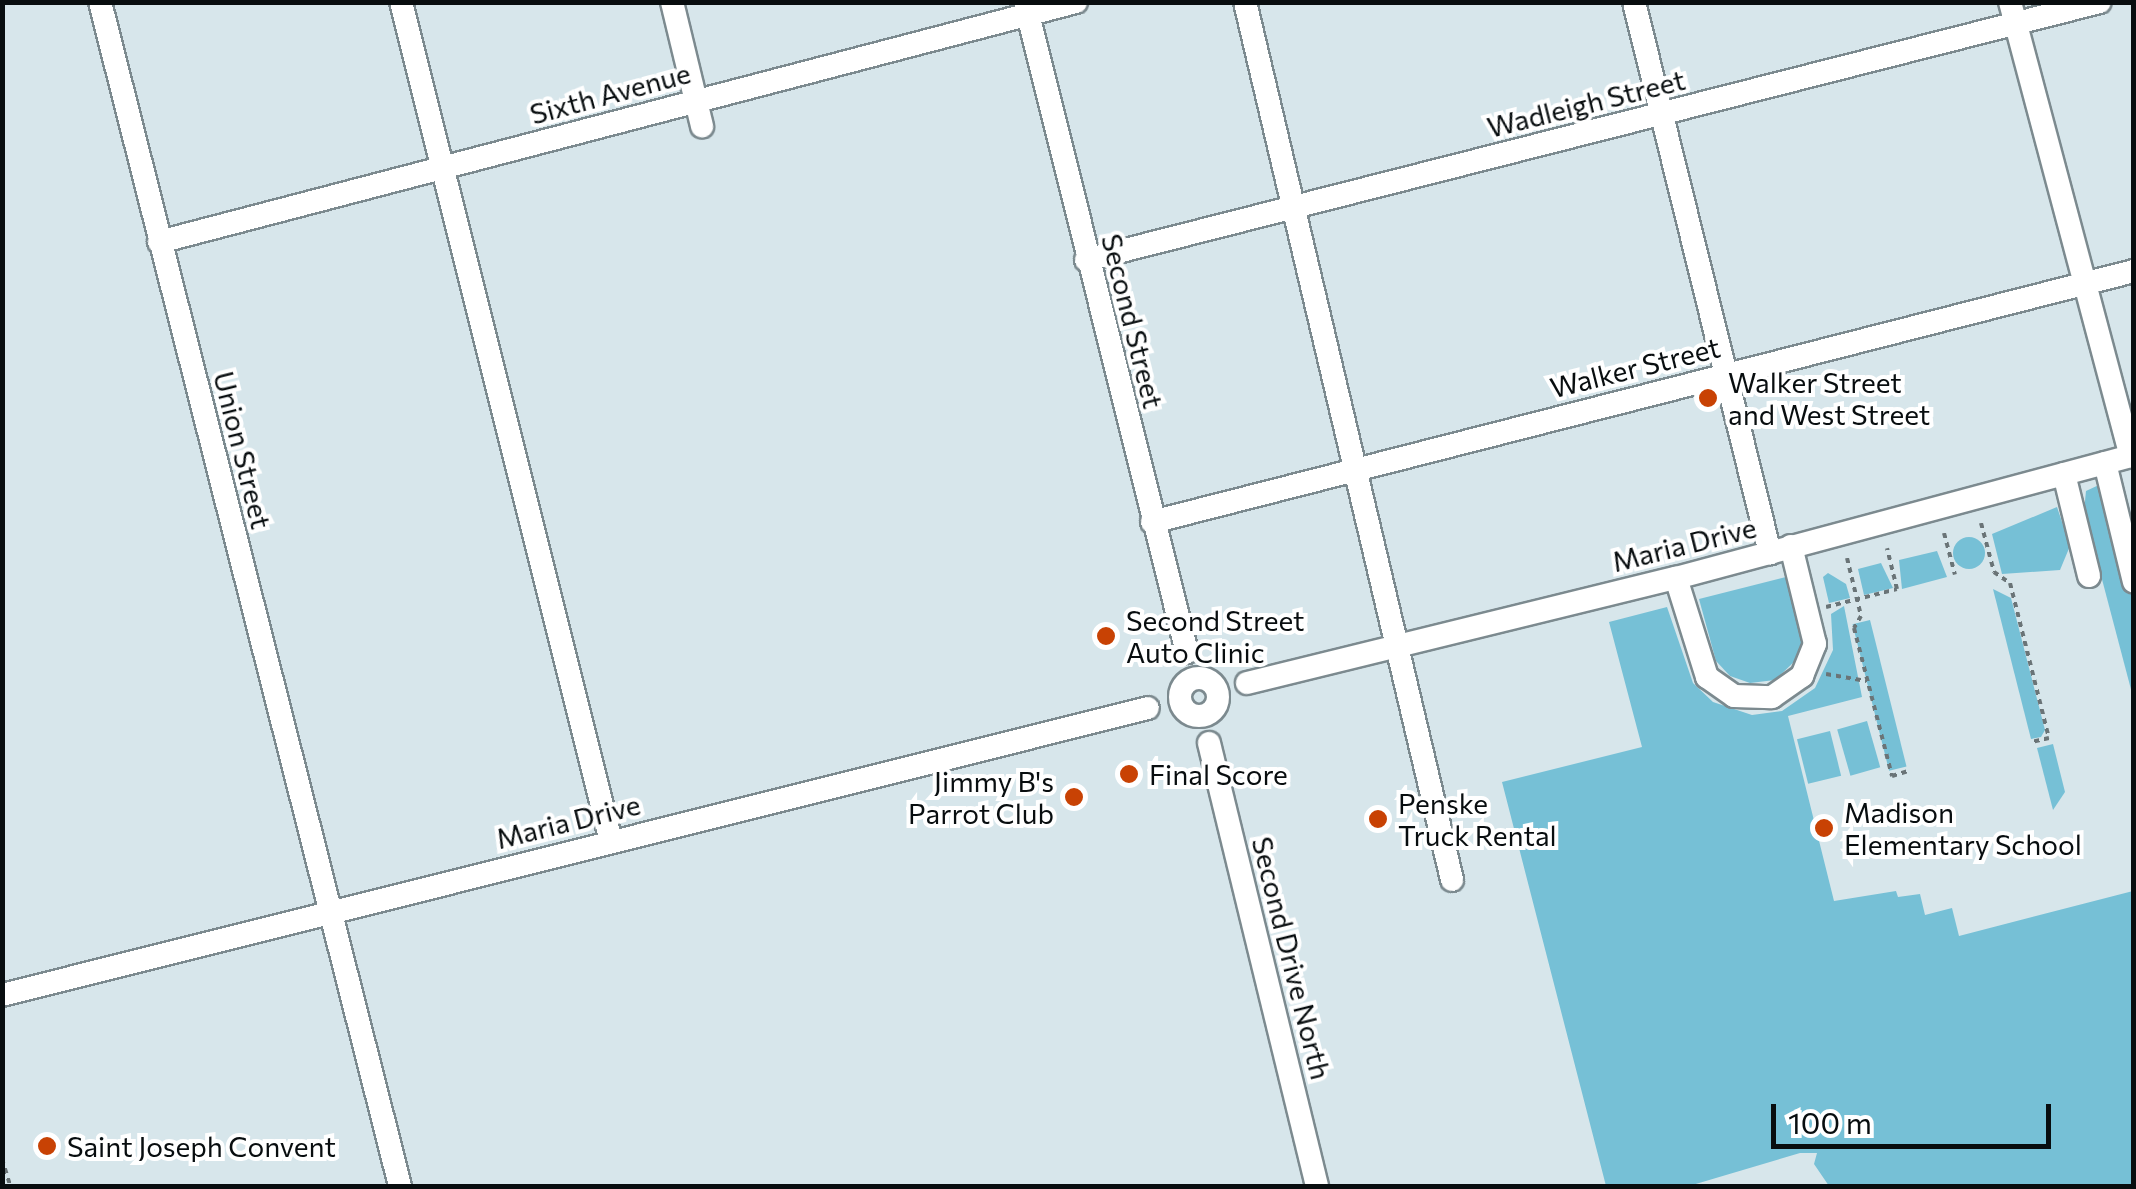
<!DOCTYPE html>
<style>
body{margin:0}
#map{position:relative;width:2136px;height:1189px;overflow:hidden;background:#d7e6eb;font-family:Commissioner,sans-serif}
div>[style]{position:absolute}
.green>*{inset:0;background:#76c0d6;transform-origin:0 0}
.round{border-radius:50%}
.path>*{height:4px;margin-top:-2px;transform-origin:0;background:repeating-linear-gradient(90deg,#6a7477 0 5px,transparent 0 10px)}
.roads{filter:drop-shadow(2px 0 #7c8a8f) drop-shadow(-2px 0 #7c8a8f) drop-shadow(0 2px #7c8a8f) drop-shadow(0 -2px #7c8a8f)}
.minor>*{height:22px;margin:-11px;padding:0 11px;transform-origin:11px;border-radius:11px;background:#fff}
.minor>.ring{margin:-11px;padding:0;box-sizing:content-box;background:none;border:22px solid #fff;border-radius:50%}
.dots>*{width:28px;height:28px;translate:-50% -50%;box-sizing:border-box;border:5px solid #fff;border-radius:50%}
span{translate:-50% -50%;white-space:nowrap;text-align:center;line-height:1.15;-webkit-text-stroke:8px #fff;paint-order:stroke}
.street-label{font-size:28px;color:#080d0f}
.poi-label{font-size:28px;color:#080d0f}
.left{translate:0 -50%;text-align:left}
.right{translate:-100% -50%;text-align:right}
.frame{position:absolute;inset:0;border:5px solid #080d0f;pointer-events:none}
.scale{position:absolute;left:1771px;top:1104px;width:280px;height:45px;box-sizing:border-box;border:5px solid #080d0f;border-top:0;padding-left:12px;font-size:30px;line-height:35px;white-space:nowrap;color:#080d0f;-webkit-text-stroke:8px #fff;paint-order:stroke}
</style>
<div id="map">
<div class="green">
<i style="clip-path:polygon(2101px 484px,2109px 493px,2133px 595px,2133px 697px,2084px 511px,2086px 491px)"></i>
<i style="clip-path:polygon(2057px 507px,2070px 546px,2060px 570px,2002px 574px,1992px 534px)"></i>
<i class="round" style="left:1953px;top:537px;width:32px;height:32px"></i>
<i style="clip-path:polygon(1937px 551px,1947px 577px,1902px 589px,1899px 560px)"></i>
<i style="clip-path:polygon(1881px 563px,1893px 588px,1864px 595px,1858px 569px)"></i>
<i style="clip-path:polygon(1828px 573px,1846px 584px,1850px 598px,1829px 603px,1823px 577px)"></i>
<i style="clip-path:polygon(1790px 576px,1803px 636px,1798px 658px,1775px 680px,1750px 683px,1730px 676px,1716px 661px,1699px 599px)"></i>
<i style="clip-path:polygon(1993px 589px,2011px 598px,2045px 730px,2041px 737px,2031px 739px)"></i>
<i style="clip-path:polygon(1844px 606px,1862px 697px,1788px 716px,1834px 901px,1896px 891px,1898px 897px,1920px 894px,1925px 915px,1952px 908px,1959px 936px,2133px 891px,2133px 1186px,1829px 1186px,1814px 1164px,1817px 1153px,1800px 1153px,1689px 1186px,1606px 1186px,1502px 782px,1642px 747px,1609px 622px,1667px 607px,1693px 683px,1713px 702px,1752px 715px,1782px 711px,1815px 688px,1833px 650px,1831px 614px)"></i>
<i style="left:1870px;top:620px;width:151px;height:18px;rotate:76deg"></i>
<i style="left:1867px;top:721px;width:48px;height:31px;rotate:74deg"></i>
<i style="left:1830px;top:731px;width:46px;height:34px;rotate:76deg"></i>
<i style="clip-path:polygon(2053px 744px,2065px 792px,2053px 810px,2037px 748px)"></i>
</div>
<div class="path">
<i style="left:1981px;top:523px;width:51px;rotate:75.1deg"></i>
<i style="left:1994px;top:572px;width:19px;rotate:35deg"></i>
<i style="left:2010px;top:583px;width:160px;rotate:75.9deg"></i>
<i style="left:2049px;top:738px;width:17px;rotate:167deg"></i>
<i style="left:1944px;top:533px;width:43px;rotate:75.3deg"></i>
<i style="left:1847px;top:558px;width:60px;rotate:76.4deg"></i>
<i style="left:1861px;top:616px;width:14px;rotate:120deg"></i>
<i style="left:1854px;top:628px;width:153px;rotate:75.6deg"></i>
<i style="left:1892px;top:776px;width:17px;rotate:-17deg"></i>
<i style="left:1826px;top:607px;width:73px;rotate:-14.2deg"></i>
<i style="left:1897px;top:589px;width:42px;rotate:-103.7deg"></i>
<i style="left:1826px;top:674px;width:41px;rotate:9.9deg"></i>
<i style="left:2px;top:1159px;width:28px;rotate:73deg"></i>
</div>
<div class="roads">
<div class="minor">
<i style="left:100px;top:2px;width:1221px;rotate:75.78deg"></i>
<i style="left:401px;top:2px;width:865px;rotate:75.95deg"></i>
<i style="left:672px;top:2px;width:128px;rotate:76.4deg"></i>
<i style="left:1025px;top:2px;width:670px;rotate:76.01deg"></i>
<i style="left:1245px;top:2px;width:902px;rotate:76.73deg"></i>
<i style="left:1634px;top:2px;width:568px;rotate:76.14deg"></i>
<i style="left:2010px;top:2px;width:470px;rotate:75.1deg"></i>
<i style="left:159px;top:242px;width:948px;rotate:-14.67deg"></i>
<i style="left:1086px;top:260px;width:1046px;rotate:-14.28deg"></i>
<i style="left:2105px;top:463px;width:122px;rotate:76.3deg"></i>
<i style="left:2064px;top:474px;width:105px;rotate:76.2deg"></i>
<i style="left:1152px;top:522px;width:1014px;rotate:-14.34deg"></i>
<i style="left:1676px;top:578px;width:104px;rotate:72.6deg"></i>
<i style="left:1707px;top:677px;width:33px;rotate:35deg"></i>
<i style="left:1734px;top:696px;width:38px;rotate:2deg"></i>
<i style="left:1772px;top:697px;width:37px;rotate:-35deg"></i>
<i style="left:1802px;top:676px;width:35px;rotate:-68deg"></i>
<i style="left:1815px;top:644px;width:101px;rotate:-103.8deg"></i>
<i class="ring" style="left:1180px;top:678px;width:16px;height:16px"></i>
<i style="left:1247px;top:683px;width:442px;rotate:-13.8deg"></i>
<i style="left:1676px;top:578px;width:474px;rotate:-15deg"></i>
<i style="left:1209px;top:743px;width:456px;rotate:76.3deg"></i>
<i style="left:2px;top:995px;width:1181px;rotate:-14.06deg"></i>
</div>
</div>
<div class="dots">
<i style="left:1708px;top:398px;background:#c84204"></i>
<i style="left:1106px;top:636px;background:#c84204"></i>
<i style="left:1129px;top:774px;background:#c84204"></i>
<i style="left:1074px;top:797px;background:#c84204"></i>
<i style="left:1378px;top:819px;background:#c84204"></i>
<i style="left:1824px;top:828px;background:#c84204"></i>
<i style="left:47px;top:1146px;background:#c84204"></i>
</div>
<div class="street-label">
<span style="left:610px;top:93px;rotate:-15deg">Sixth Avenue</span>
<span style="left:1586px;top:103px;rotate:-14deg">Wadleigh Street</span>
<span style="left:1133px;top:321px;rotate:76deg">Second Street</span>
<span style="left:1635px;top:367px;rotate:-14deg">Walker Street</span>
<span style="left:243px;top:450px;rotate:76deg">Union Street</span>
<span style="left:1684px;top:544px;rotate:-14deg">Maria Drive</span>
<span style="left:568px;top:821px;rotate:-14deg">Maria Drive</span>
<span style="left:1292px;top:958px;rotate:76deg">Second Drive North</span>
</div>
<div class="poi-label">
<span class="left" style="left:1728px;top:398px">Walker Street<br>and West Street</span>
<span class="left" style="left:1126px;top:636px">Second Street<br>Auto Clinic</span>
<span class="left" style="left:1149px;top:774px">Final Score</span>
<span class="right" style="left:1054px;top:797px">Jimmy B's<br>Parrot Club</span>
<span class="left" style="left:1398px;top:819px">Penske<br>Truck Rental</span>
<span class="left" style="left:1844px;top:828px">Madison<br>Elementary School</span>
<span class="left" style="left:67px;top:1146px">Saint Joseph Convent</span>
</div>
<div class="frame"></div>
<div class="scale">100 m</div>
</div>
